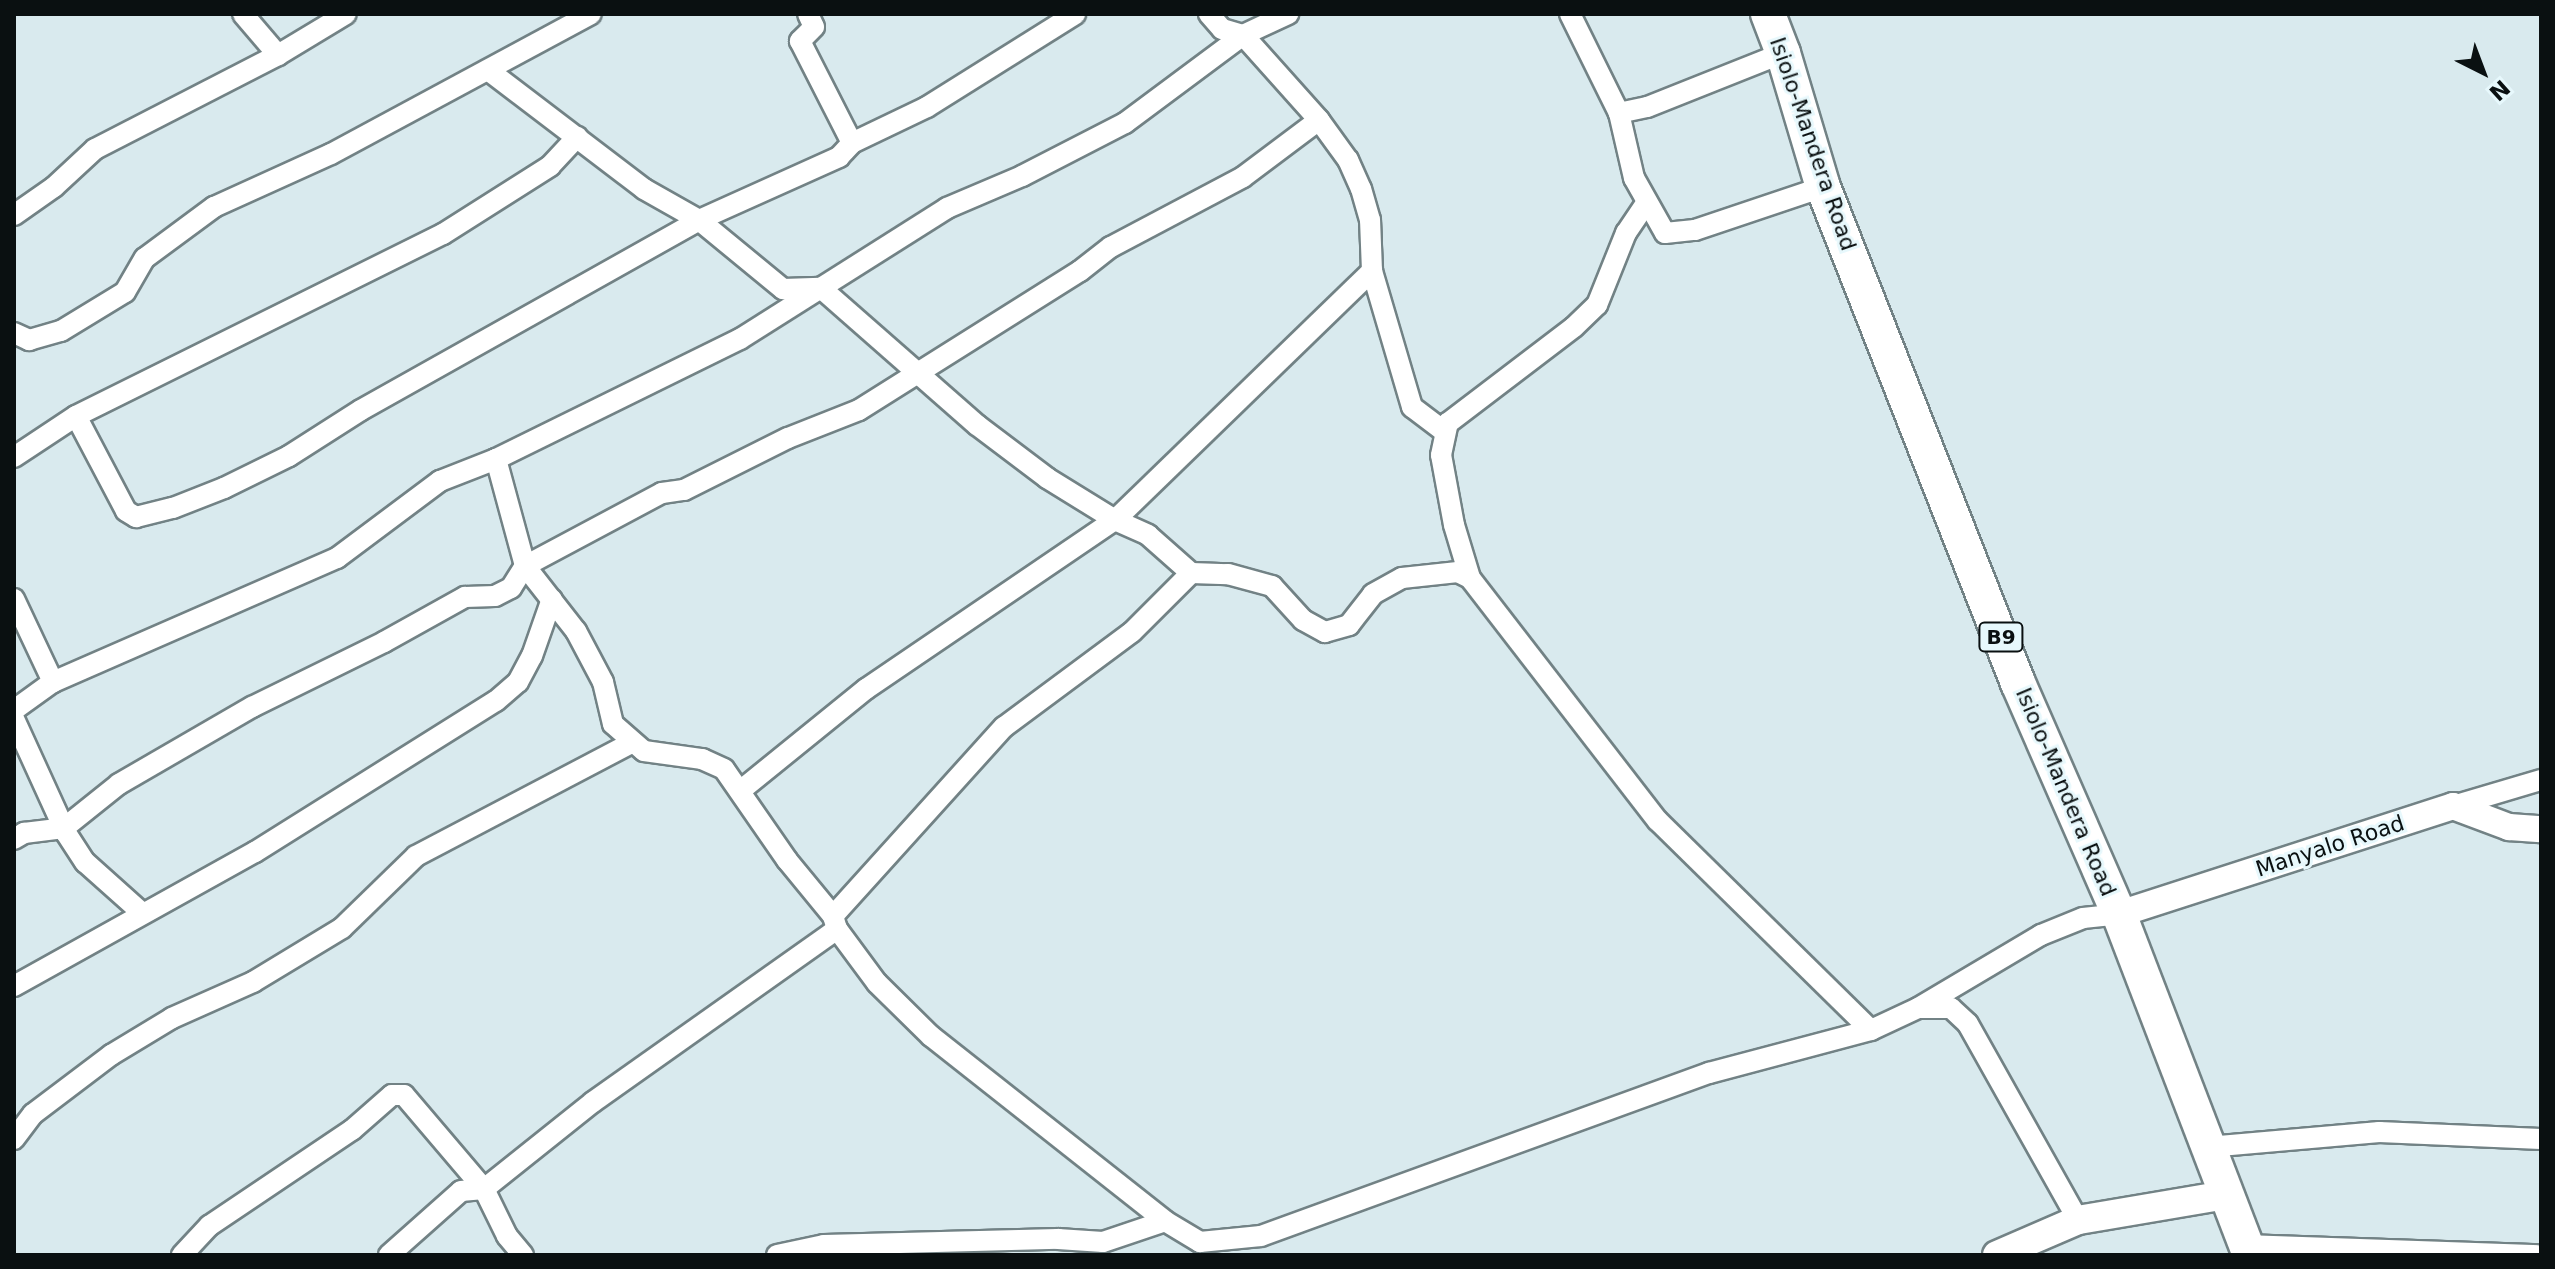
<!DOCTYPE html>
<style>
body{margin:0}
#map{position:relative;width:2555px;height:1269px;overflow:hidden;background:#d9eaee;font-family:"DejaVu Sans",sans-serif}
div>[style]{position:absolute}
.roads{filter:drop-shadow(2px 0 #728285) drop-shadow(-2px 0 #728285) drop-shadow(0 2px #728285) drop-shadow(0 -2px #728285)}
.minor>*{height:20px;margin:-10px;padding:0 10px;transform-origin:10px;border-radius:10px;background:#fff}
.tertiary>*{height:26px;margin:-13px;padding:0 13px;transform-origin:13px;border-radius:13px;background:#fff}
.secondary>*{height:28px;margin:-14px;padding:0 14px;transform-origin:14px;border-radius:14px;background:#fff}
.trunk>*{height:34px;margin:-17px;padding:0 17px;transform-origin:17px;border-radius:17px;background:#fff}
span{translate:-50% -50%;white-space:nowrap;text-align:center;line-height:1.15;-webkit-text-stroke:6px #e7f8fc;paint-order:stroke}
.shield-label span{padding:2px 6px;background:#e7f8fc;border:2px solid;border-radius:6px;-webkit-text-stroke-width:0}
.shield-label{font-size:20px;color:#0a1011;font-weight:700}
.street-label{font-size:22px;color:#0a1011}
.frame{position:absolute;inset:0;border:16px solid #0a1011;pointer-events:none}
.north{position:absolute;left:2443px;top:32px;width:80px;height:80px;-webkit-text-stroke:6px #e7f8fc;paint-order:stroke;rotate:138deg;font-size:22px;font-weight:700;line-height:32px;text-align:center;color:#0a1011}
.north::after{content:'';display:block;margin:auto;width:28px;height:36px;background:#0a1011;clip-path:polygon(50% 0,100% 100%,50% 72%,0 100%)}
</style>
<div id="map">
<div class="roads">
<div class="minor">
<i style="left:243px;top:14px;width:54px;rotate:49.5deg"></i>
<i style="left:808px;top:14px;width:14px;rotate:65deg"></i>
<i style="left:814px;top:27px;width:20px;rotate:135deg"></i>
<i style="left:800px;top:41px;width:114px;rotate:63deg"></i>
<i style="left:1570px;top:14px;width:110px;rotate:63.7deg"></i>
<i style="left:1783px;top:53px;width:146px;rotate:158.3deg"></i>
<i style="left:1647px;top:107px;width:29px;rotate:168deg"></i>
<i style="left:1619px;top:113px;width:67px;rotate:77deg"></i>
<i style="left:1634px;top:178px;width:63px;rotate:60.6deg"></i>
<i style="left:1665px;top:233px;width:30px;rotate:-6deg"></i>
<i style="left:1695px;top:230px;width:135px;rotate:-18.6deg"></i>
<i style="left:488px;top:70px;width:196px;rotate:37.3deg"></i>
<i style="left:644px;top:189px;width:63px;rotate:29.4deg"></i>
<i style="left:699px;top:220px;width:109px;rotate:39.4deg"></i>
<i style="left:783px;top:289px;width:38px;rotate:-2deg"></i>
<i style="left:821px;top:288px;width:208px;rotate:41.3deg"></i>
<i style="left:977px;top:425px;width:88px;rotate:37.1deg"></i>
<i style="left:1047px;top:478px;width:80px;rotate:31.7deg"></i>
<i style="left:1115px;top:520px;width:358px;rotate:-44.1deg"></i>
<i style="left:1372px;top:271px;width:51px;rotate:-92.2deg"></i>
<i style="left:1370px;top:220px;width:32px;rotate:-106deg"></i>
<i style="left:1361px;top:189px;width:32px;rotate:-114deg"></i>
<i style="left:1348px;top:160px;width:49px;rotate:-125.9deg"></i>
<i style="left:14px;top:215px;width:49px;rotate:-35deg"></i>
<i style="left:54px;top:187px;width:56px;rotate:-42.8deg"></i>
<i style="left:95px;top:149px;width:206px;rotate:-27.2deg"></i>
<i style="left:278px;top:55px;width:79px;rotate:-31.1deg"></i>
<i style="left:1372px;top:271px;width:142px;rotate:73.6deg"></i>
<i style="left:1412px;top:407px;width:41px;rotate:37.1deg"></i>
<i style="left:14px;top:333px;width:17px;rotate:25deg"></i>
<i style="left:29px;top:340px;width:33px;rotate:-16deg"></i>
<i style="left:61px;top:331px;width:75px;rotate:-31.4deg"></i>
<i style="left:125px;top:292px;width:39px;rotate:-60deg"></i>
<i style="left:145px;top:258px;width:86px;rotate:-36.5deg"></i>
<i style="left:214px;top:207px;width:128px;rotate:-24.4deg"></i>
<i style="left:331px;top:154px;width:295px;rotate:-28.3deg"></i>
<i style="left:76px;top:416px;width:107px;rotate:62.2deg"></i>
<i style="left:126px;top:511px;width:12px;rotate:31deg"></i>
<i style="left:136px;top:517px;width:38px;rotate:-14deg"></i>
<i style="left:173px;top:508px;width:55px;rotate:-21.4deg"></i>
<i style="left:224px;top:488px;width:72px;rotate:-26.2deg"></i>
<i style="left:289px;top:456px;width:85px;rotate:-32.6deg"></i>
<i style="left:361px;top:410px;width:388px;rotate:-29.3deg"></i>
<i style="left:699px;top:220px;width:154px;rotate:-24.2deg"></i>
<i style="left:839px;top:157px;width:19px;rotate:-47deg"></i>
<i style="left:852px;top:143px;width:83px;rotate:-25.6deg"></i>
<i style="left:927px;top:107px;width:175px;rotate:-32.1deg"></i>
<i style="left:14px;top:457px;width:74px;rotate:-33.5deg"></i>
<i style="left:76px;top:416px;width:410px;rotate:-26.4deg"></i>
<i style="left:443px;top:234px;width:127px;rotate:-32.4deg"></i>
<i style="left:550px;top:166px;width:40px;rotate:-47deg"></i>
<i style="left:496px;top:459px;width:111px;rotate:74.8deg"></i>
<i style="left:525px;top:566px;width:83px;rotate:51.9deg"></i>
<i style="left:576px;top:631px;width:58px;rotate:62.1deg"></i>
<i style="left:603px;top:682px;width:43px;rotate:76.6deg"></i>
<i style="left:613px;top:724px;width:41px;rotate:41.1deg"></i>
<i style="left:644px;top:751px;width:59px;rotate:7.9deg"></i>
<i style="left:702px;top:759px;width:24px;rotate:24deg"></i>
<i style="left:724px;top:769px;width:111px;rotate:55.3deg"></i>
<i style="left:787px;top:860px;width:72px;rotate:50.6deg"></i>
<i style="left:833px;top:916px;width:14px;rotate:73deg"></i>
<i style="left:837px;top:929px;width:67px;rotate:53.5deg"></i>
<i style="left:877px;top:983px;width:76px;rotate:44.5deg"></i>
<i style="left:931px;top:1036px;width:298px;rotate:38.3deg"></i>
<i style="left:1165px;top:1221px;width:41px;rotate:31deg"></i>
<i style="left:1200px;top:1242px;width:61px;rotate:-5.6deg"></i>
<i style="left:1261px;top:1236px;width:477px;rotate:-20deg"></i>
<i style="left:1709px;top:1073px;width:168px;rotate:-14.9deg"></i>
<i style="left:1871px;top:1030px;width:52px;rotate:-25.1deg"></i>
<i style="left:1918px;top:1008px;width:143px;rotate:-30.7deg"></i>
<i style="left:2041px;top:935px;width:45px;rotate:-22deg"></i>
<i style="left:2083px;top:918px;width:36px;rotate:-6deg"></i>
<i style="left:1470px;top:578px;width:55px;rotate:-106.8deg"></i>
<i style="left:1454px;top:525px;width:71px;rotate:-100.5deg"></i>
<i style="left:1441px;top:455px;width:33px;rotate:-78deg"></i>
<i style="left:1448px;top:423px;width:158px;rotate:-37.3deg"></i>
<i style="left:1574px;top:327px;width:32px;rotate:-44deg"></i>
<i style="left:1597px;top:305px;width:78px;rotate:-68.1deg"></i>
<i style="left:1626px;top:233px;width:37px;rotate:-56deg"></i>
<i style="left:14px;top:599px;width:92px;rotate:64.8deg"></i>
<i style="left:14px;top:710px;width:48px;rotate:-35.7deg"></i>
<i style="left:53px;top:682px;width:310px;rotate:-23.6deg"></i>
<i style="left:337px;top:558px;width:129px;rotate:-36.8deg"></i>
<i style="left:440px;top:481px;width:60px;rotate:-21.4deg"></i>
<i style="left:496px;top:459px;width:272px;rotate:-26.2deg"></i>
<i style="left:740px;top:339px;width:245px;rotate:-32.3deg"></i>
<i style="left:947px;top:208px;width:82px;rotate:-23.1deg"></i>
<i style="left:1022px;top:176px;width:116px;rotate:-27.2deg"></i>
<i style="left:1125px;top:123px;width:147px;rotate:-36.7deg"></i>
<i style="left:1243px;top:35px;width:50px;rotate:-25deg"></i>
<i style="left:14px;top:719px;width:125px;rotate:65.5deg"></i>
<i style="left:66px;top:833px;width:35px;rotate:57deg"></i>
<i style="left:85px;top:862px;width:76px;rotate:41.8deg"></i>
<i style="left:740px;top:791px;width:162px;rotate:-39deg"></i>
<i style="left:866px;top:689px;width:301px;rotate:-34.2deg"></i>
<i style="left:1115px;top:520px;width:36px;rotate:24deg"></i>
<i style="left:1148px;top:535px;width:57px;rotate:41.5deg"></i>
<i style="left:1191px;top:573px;width:37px;rotate:2deg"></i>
<i style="left:1228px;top:574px;width:46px;rotate:15.3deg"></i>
<i style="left:1272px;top:586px;width:46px;rotate:47.6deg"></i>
<i style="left:1303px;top:620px;width:25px;rotate:29deg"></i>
<i style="left:1325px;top:632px;width:25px;rotate:-16deg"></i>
<i style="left:1349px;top:625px;width:39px;rotate:-52deg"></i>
<i style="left:1373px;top:594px;width:33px;rotate:-29deg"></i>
<i style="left:1402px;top:578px;width:56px;rotate:-6.1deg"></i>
<i style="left:1458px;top:572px;width:13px;rotate:27deg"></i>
<i style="left:1470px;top:578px;width:307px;rotate:52.3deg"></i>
<i style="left:1658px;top:821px;width:298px;rotate:44.5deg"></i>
<i style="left:2453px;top:806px;width:92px;rotate:-16.5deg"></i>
<i style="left:14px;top:839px;width:12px;rotate:-31deg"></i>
<i style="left:24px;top:833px;width:40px;rotate:-7.1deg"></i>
<i style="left:64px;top:828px;width:70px;rotate:-38.7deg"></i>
<i style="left:119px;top:784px;width:154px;rotate:-30.1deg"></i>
<i style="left:252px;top:707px;width:147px;rotate:-26.2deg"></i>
<i style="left:384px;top:642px;width:93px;rotate:-29.1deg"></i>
<i style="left:465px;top:597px;width:30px;rotate:-2deg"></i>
<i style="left:495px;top:596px;width:18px;rotate:-27deg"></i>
<i style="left:511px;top:588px;width:26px;rotate:-58deg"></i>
<i style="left:525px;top:566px;width:155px;rotate:-28.1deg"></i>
<i style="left:662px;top:493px;width:22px;rotate:-8deg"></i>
<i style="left:684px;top:490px;width:116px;rotate:-26.6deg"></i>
<i style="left:788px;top:438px;width:76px;rotate:-21.5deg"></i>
<i style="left:859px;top:410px;width:261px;rotate:-32.2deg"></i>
<i style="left:1080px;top:271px;width:39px;rotate:-38deg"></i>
<i style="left:1111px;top:247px;width:149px;rotate:-27.9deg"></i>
<i style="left:1243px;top:177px;width:95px;rotate:-36.9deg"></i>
<i style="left:1319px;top:120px;width:114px;rotate:-131.8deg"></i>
<i style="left:1243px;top:35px;width:22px;rotate:-164deg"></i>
<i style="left:1222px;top:29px;width:20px;rotate:-131deg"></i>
<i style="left:833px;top:916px;width:255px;rotate:-47.9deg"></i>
<i style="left:1004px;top:727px;width:159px;rotate:-36.6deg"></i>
<i style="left:1132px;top:632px;width:83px;rotate:-45deg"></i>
<i style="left:14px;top:986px;width:276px;rotate:-29.1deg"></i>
<i style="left:255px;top:852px;width:284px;rotate:-32.1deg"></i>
<i style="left:496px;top:701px;width:29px;rotate:-41deg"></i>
<i style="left:518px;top:682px;width:30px;rotate:-62deg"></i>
<i style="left:532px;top:656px;width:60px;rotate:-70.7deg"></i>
<i style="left:1919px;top:1008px;width:32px"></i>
<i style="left:1951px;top:1008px;width:23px;rotate:43deg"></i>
<i style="left:1968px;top:1024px;width:225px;rotate:60.7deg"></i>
<i style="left:14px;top:1139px;width:31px;rotate:-53deg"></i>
<i style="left:33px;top:1114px;width:98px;rotate:-37.1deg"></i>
<i style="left:111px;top:1055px;width:71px;rotate:-31.2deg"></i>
<i style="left:172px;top:1018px;width:89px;rotate:-24deg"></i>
<i style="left:253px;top:982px;width:104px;rotate:-31.2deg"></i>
<i style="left:342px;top:928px;width:103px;rotate:-44.2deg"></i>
<i style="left:416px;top:856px;width:243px;rotate:-27.7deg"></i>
<i style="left:2208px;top:1147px;width:172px;rotate:-5deg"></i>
<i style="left:2379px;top:1132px;width:162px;rotate:2.5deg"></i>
<i style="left:2247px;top:1245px;width:290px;rotate:2deg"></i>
<i style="left:182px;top:1255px;width:40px;rotate:-47deg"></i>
<i style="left:209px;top:1226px;width:172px;rotate:-33.9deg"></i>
<i style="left:352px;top:1130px;width:53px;rotate:-41.2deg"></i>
<i style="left:392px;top:1095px;width:12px"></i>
<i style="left:404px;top:1095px;width:123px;rotate:49.6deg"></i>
<i style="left:484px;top:1189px;width:52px;rotate:63.9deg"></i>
<i style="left:507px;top:1236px;width:25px;rotate:50deg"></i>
<i style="left:389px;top:1255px;width:96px;rotate:-41.6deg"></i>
<i style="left:461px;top:1191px;width:23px;rotate:-5deg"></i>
<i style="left:484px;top:1189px;width:139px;rotate:-38.6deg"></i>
<i style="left:593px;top:1102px;width:299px;rotate:-35.3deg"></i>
<i style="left:777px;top:1255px;width:48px;rotate:-12deg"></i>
<i style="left:824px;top:1245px;width:234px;rotate:-1.5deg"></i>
<i style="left:1058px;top:1239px;width:45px;rotate:3.8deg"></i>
<i style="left:1103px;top:1242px;width:65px;rotate:-18.7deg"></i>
</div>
<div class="tertiary">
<i style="left:2119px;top:914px;width:351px;rotate:-17.9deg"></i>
<i style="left:2453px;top:806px;width:60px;rotate:20.6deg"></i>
<i style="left:2509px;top:827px;width:32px;rotate:4deg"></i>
</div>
<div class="secondary">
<i style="left:1997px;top:1255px;width:88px;rotate:-23.4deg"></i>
<i style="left:2078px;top:1220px;width:150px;rotate:-9.6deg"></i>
</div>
<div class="trunk">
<i style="left:1768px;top:14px;width:42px;rotate:69deg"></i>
<i style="left:1783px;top:53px;width:140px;rotate:73.4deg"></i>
<i style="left:1823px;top:187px;width:533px;rotate:68.54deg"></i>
<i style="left:2018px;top:683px;width:252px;rotate:66.4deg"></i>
<i style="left:2119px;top:914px;width:365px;rotate:69deg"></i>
</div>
</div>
<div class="shield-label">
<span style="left:2001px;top:637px">B9</span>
</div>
<div class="street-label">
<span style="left:1813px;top:144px;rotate:71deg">Isiolo-Mandera Road</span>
<span style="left:2066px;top:792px;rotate:67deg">Isiolo-Mandera Road</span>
<span style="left:2330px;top:846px;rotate:-18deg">Manyalo Road</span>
</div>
<div class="frame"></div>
<div class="north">N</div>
</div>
